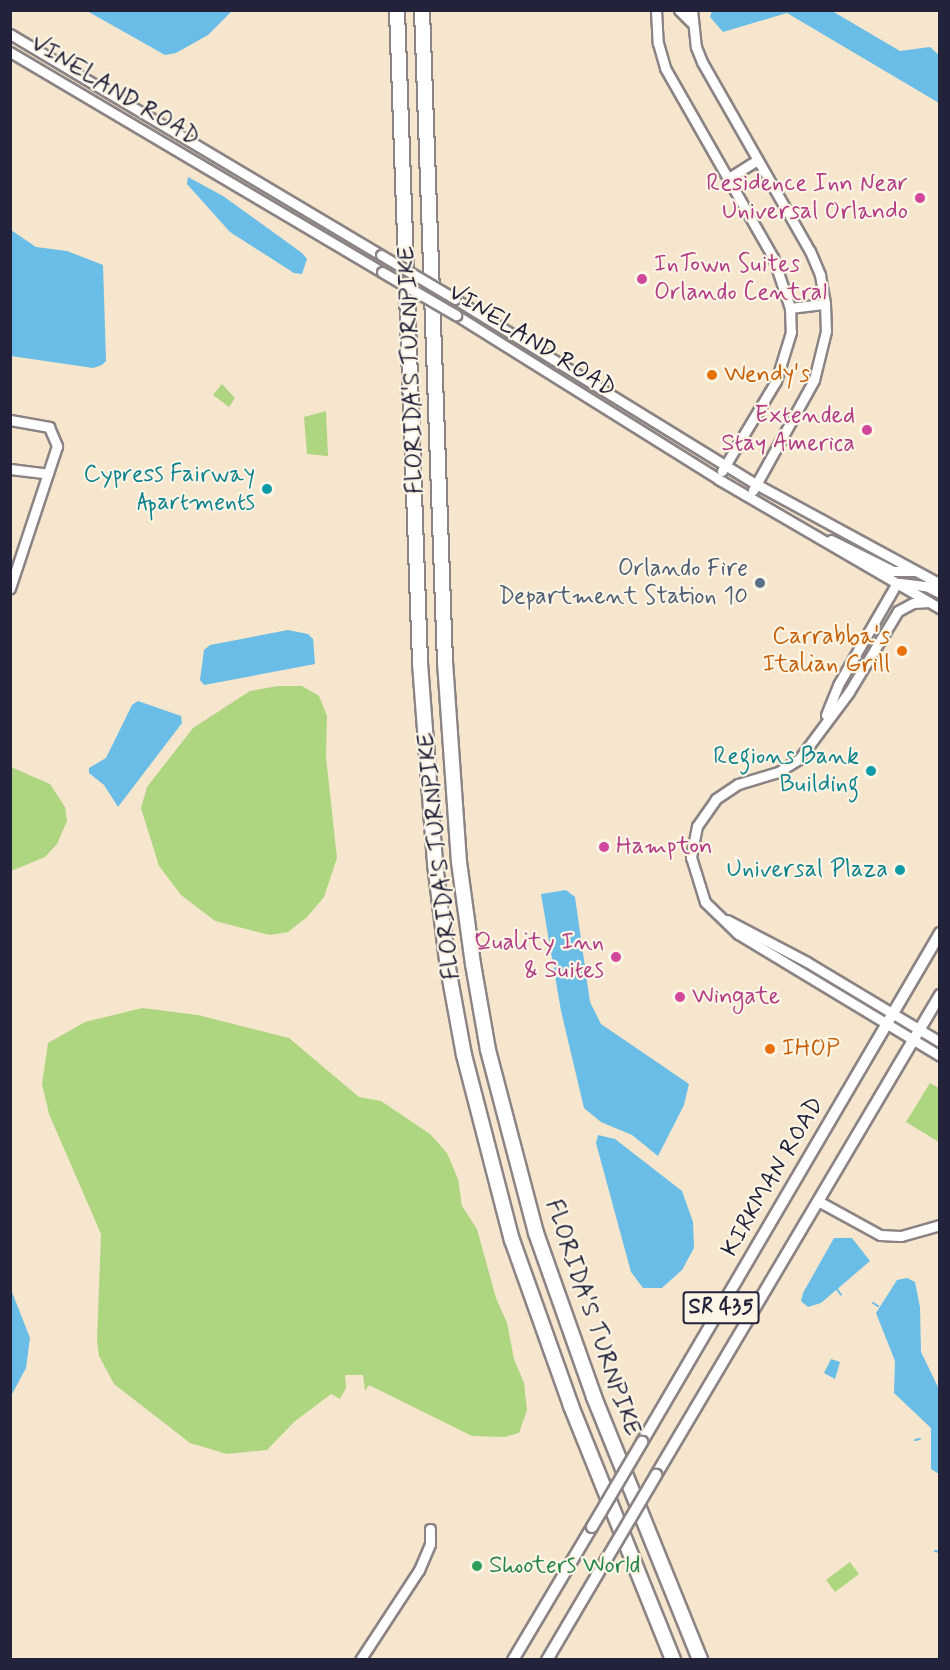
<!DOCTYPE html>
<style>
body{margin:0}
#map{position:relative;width:950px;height:1670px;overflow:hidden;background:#f6e6cd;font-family:Mynerve,sans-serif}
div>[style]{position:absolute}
.green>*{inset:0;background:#aed580;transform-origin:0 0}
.water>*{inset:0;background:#6abde6}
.stream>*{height:2px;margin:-1px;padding:0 1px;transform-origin:1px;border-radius:1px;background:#6abde6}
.roads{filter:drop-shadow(2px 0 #8c8484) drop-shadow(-2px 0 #8c8484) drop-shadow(0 2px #8c8484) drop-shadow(0 -2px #8c8484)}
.minor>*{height:9px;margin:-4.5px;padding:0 4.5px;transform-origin:4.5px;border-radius:4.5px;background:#fff}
.major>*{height:10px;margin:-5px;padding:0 5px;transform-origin:5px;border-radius:5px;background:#fff}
.highway>*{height:14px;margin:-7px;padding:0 7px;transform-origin:7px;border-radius:7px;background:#fff}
.bridges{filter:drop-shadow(2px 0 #8c8484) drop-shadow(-2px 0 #8c8484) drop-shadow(0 2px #8c8484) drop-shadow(0 -2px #8c8484)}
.minor-bridge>*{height:9px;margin:-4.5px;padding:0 4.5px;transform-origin:4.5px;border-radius:4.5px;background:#fff}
.major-bridge>*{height:10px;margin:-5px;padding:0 5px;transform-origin:5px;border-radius:5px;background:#fff}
.dots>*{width:16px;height:16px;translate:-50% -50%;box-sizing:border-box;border:3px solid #fcf5e5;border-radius:50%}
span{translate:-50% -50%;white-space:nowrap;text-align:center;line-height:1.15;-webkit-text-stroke:4.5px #fcf5e5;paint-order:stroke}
.shield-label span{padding:2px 4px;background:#fcf5e5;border:2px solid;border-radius:4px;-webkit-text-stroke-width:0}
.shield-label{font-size:22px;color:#22223b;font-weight:700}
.street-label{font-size:24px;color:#22223b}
.hotel-label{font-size:24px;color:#b23c85}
.right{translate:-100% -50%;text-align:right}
.left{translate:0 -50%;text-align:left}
.food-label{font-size:24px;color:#c56008}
.culture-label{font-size:24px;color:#0d838f}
.service-label{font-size:24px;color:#4e5e75}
.leisure-label{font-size:24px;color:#27864d}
.frame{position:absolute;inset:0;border:12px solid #22223b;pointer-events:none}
</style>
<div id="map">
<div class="green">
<i style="clip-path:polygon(222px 384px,235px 398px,229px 407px,213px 395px)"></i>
<i style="clip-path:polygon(326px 411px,328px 456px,307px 454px,304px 417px)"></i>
<i style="clip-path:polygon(278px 686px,302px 686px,319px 696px,327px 716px,326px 757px,337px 858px,324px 897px,307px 917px,288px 932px,270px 935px,215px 921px,181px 895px,159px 866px,141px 808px,147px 787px,193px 728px,250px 691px)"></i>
<i style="clip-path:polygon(11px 767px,50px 784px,65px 807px,67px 821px,57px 844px,45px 857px,11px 871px)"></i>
<i style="clip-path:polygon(142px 1008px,198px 1015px,289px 1038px,359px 1097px,381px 1101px,430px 1134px,447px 1153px,458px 1179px,462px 1206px,477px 1229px,496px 1298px,507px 1323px,514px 1359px,524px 1383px,527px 1410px,519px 1433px,504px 1437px,472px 1436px,369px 1385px,365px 1391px,363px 1375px,345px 1375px,346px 1388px,340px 1399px,331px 1394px,294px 1422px,267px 1450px,227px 1454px,190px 1443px,114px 1384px,99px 1356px,97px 1341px,101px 1234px,49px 1114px,42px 1084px,48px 1043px,85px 1022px)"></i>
<i style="clip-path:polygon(930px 1083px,939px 1088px,939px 1142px,906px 1122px)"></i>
<i style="left:850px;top:1562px;width:15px;height:30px;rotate:53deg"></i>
</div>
<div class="water">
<i style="clip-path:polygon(712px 10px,832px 11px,900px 51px,930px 47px,939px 55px,939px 103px,787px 13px,723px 32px,710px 17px)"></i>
<i style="clip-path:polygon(87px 11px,232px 11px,208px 35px,176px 53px,165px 55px)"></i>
<i style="clip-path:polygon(188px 177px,223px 196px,302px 253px,307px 259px,302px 274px,294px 273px,230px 232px,187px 184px)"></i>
<i style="clip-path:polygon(11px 230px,36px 247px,67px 251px,103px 265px,106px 361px,102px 365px,93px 368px,11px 356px)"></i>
<i style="clip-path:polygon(288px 630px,308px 634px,313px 639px,315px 664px,204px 685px,200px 680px,204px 650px,210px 645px)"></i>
<i style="clip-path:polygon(138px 701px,181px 716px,182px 723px,118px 807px,104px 785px,89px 773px,89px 768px,106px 758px,132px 705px)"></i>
<i style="clip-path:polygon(566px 890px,575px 897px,590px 1002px,601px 1024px,689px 1084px,684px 1105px,658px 1156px,632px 1135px,601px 1122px,584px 1108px,561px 1011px,541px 894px)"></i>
<i style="clip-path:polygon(598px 1135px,615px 1139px,682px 1191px,693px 1222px,694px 1248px,682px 1270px,662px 1288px,643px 1288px,631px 1272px,596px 1143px)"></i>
<i style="clip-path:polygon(834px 1238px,852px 1238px,870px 1261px,821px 1303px,808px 1307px,801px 1301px,803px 1293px)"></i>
<i style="clip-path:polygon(907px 1278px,915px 1282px,920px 1307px,921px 1352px,939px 1389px,939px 1474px,931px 1469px,931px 1428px,894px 1393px,895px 1361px,876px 1313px,897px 1280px)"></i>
<i style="clip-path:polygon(10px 1287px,30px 1338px,26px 1368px,11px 1396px)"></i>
<i style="clip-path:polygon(831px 1359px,840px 1362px,835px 1379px,824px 1373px)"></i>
</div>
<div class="stream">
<i style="left:837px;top:1289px;width:7px;rotate:56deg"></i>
<i style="left:873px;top:1303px;width:6px;rotate:31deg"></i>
<i style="left:915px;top:1440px;width:5px;rotate:-11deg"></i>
<i style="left:935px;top:1551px;width:5px;rotate:11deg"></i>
</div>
<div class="roads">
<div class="minor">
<i style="left:656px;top:10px;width:33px;rotate:87deg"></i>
<i style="left:658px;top:43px;width:26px;rotate:74deg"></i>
<i style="left:665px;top:68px;width:218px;rotate:60.3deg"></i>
<i style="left:773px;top:257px;width:54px;rotate:71.6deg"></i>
<i style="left:790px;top:308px;width:24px;rotate:88deg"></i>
<i style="left:791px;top:332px;width:51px;rotate:107deg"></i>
<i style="left:776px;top:381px;width:105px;rotate:121deg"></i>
<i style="left:679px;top:10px;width:17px;rotate:45deg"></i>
<i style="left:692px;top:10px;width:37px;rotate:84deg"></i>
<i style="left:696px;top:47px;width:16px;rotate:68deg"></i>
<i style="left:702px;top:62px;width:218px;rotate:60.3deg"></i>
<i style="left:810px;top:251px;width:26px;rotate:67deg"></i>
<i style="left:820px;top:275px;width:29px;rotate:80deg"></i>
<i style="left:825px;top:304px;width:27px;rotate:88deg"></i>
<i style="left:826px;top:331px;width:50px;rotate:103.8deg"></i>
<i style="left:814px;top:380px;width:126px;rotate:119deg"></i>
<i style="left:10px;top:34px;width:432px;rotate:30.8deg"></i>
<i style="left:10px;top:52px;width:432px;rotate:30.6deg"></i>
<i style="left:727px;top:179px;width:36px;rotate:-32deg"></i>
<i style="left:455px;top:299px;width:353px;rotate:31.6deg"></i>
<i style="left:756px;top:484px;width:209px;rotate:28.5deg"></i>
<i style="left:790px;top:308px;width:35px;rotate:-7deg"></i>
<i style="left:456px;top:315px;width:309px;rotate:32deg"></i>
<i style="left:718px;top:479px;width:257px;rotate:30.2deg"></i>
<i style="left:10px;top:420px;width:40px;rotate:10deg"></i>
<i style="left:49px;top:427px;width:21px;rotate:67deg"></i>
<i style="left:57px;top:446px;width:150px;rotate:108.3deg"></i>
<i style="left:10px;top:469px;width:38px;rotate:7deg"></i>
<i style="left:831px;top:540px;width:69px;rotate:26.6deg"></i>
<i style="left:893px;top:571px;width:22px"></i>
<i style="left:900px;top:583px;width:26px;rotate:7deg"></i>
<i style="left:926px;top:586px;width:16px;rotate:27deg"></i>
<i style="left:929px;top:602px;width:16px;rotate:176deg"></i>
<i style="left:913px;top:603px;width:17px;rotate:152deg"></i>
<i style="left:898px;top:611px;width:95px;rotate:121.2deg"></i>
<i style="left:849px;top:692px;width:84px;rotate:126.7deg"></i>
<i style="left:799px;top:759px;width:25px;rotate:148deg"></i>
<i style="left:778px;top:772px;width:42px;rotate:163.3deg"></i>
<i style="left:738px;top:784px;width:27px;rotate:146deg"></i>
<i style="left:716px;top:799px;width:33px;rotate:125deg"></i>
<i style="left:697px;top:826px;width:32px;rotate:101deg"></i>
<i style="left:691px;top:857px;width:47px;rotate:72.7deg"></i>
<i style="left:705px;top:902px;width:46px;rotate:44.1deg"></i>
<i style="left:738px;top:934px;width:236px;rotate:31.1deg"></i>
<i style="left:826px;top:715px;width:32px;rotate:-68deg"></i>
<i style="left:838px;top:685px;width:118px;rotate:-60deg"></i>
<i style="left:727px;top:920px;width:90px;rotate:27.7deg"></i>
<i style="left:807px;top:962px;width:155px;rotate:31deg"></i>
<i style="left:818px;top:1201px;width:71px;rotate:28.7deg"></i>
<i style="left:880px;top:1235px;width:21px;rotate:3deg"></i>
<i style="left:901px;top:1236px;width:41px;rotate:-15.8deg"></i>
<i style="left:360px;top:1660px;width:108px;rotate:-56.8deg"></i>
<i style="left:419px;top:1570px;width:28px;rotate:-67deg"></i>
<i style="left:430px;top:1544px;width:15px;rotate:-90deg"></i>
</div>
<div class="major">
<i style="left:642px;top:1442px;width:590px;rotate:-59.65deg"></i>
<i style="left:656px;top:1475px;width:558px;rotate:-59.39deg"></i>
<i style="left:513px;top:1660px;width:155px;rotate:-59.3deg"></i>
<i style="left:547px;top:1660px;width:116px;rotate:-59.5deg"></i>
</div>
<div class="highway">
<i style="left:397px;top:10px;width:653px;rotate:87.98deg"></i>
<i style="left:420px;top:663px;width:202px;rotate:85.7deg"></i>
<i style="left:435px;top:864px;width:105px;rotate:82.9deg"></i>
<i style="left:448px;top:968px;width:88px;rotate:79.6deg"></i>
<i style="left:464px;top:1055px;width:191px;rotate:75.5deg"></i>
<i style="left:512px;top:1240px;width:176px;rotate:70.4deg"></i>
<i style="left:571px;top:1406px;width:274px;rotate:68.1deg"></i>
<i style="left:422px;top:10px;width:652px;rotate:87.98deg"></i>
<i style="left:445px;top:662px;width:200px;rotate:86deg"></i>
<i style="left:459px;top:862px;width:103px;rotate:82.2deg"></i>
<i style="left:473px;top:964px;width:87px;rotate:80.1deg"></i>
<i style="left:488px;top:1050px;width:189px;rotate:75.3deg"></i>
<i style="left:536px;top:1233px;width:174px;rotate:70.5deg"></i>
<i style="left:594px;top:1397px;width:284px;rotate:68deg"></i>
</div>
</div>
<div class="bridges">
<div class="minor-bridge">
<i style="left:381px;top:255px;width:86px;rotate:30.7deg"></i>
<i style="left:382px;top:272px;width:86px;rotate:30.2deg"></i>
</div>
<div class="major-bridge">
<i style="left:592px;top:1527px;width:99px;rotate:-59.5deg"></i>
<i style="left:606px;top:1560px;width:99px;rotate:-59.5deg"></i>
</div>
</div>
<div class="dots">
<i style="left:920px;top:198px;background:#d1479c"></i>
<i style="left:642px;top:279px;background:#d1479c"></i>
<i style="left:712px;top:375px;background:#e8710a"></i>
<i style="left:867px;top:430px;background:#d1479c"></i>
<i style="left:267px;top:489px;background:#0f9aa8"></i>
<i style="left:760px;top:583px;background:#5c6f8a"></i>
<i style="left:902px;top:651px;background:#e8710a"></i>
<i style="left:871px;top:771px;background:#0f9aa8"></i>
<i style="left:604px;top:847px;background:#d1479c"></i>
<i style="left:900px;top:870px;background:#0f9aa8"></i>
<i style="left:616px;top:957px;background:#d1479c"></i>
<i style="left:680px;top:997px;background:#d1479c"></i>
<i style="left:770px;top:1049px;background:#e8710a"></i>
<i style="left:477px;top:1566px;background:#2e9e5b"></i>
</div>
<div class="shield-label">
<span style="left:721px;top:1308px">SR 435</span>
</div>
<div class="street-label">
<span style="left:115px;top:91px;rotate:31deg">VINELAND ROAD</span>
<span style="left:532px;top:341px;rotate:32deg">VINELAND ROAD</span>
<span style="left:412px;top:370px;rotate:-92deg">FLORIDA'S TURNPIKE</span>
<span style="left:440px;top:856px;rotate:-96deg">FLORIDA'S TURNPIKE</span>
<span style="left:773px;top:1177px;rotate:-60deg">KIRKMAN ROAD</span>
<span style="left:592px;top:1318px;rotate:71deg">FLORIDA'S TURNPIKE</span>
</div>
<div class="hotel-label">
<span class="right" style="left:908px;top:198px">Residence Inn Near<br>Universal Orlando</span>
<span class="left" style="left:654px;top:279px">InTown Suites<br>Orlando Central</span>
<span class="right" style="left:855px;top:430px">Extended<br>Stay America</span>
<span class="left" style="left:616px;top:847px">Hampton</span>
<span class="right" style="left:604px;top:957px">Quality Inn<br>&amp; Suites</span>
<span class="left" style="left:692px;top:997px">Wingate</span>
</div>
<div class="food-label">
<span class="left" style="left:724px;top:375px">Wendy's</span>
<span class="right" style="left:890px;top:651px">Carrabba's<br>Italian Grill</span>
<span class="left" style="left:782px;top:1049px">IHOP</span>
</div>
<div class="culture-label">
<span class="right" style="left:255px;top:489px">Cypress Fairway<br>Apartments</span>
<span class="right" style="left:859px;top:771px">Regions Bank<br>Building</span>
<span class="right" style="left:888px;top:870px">Universal Plaza</span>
</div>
<div class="service-label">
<span class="right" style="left:748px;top:583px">Orlando Fire<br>Department Station 10</span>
</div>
<div class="leisure-label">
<span class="left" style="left:489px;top:1566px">Shooters World</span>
</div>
<div class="frame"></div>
</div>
